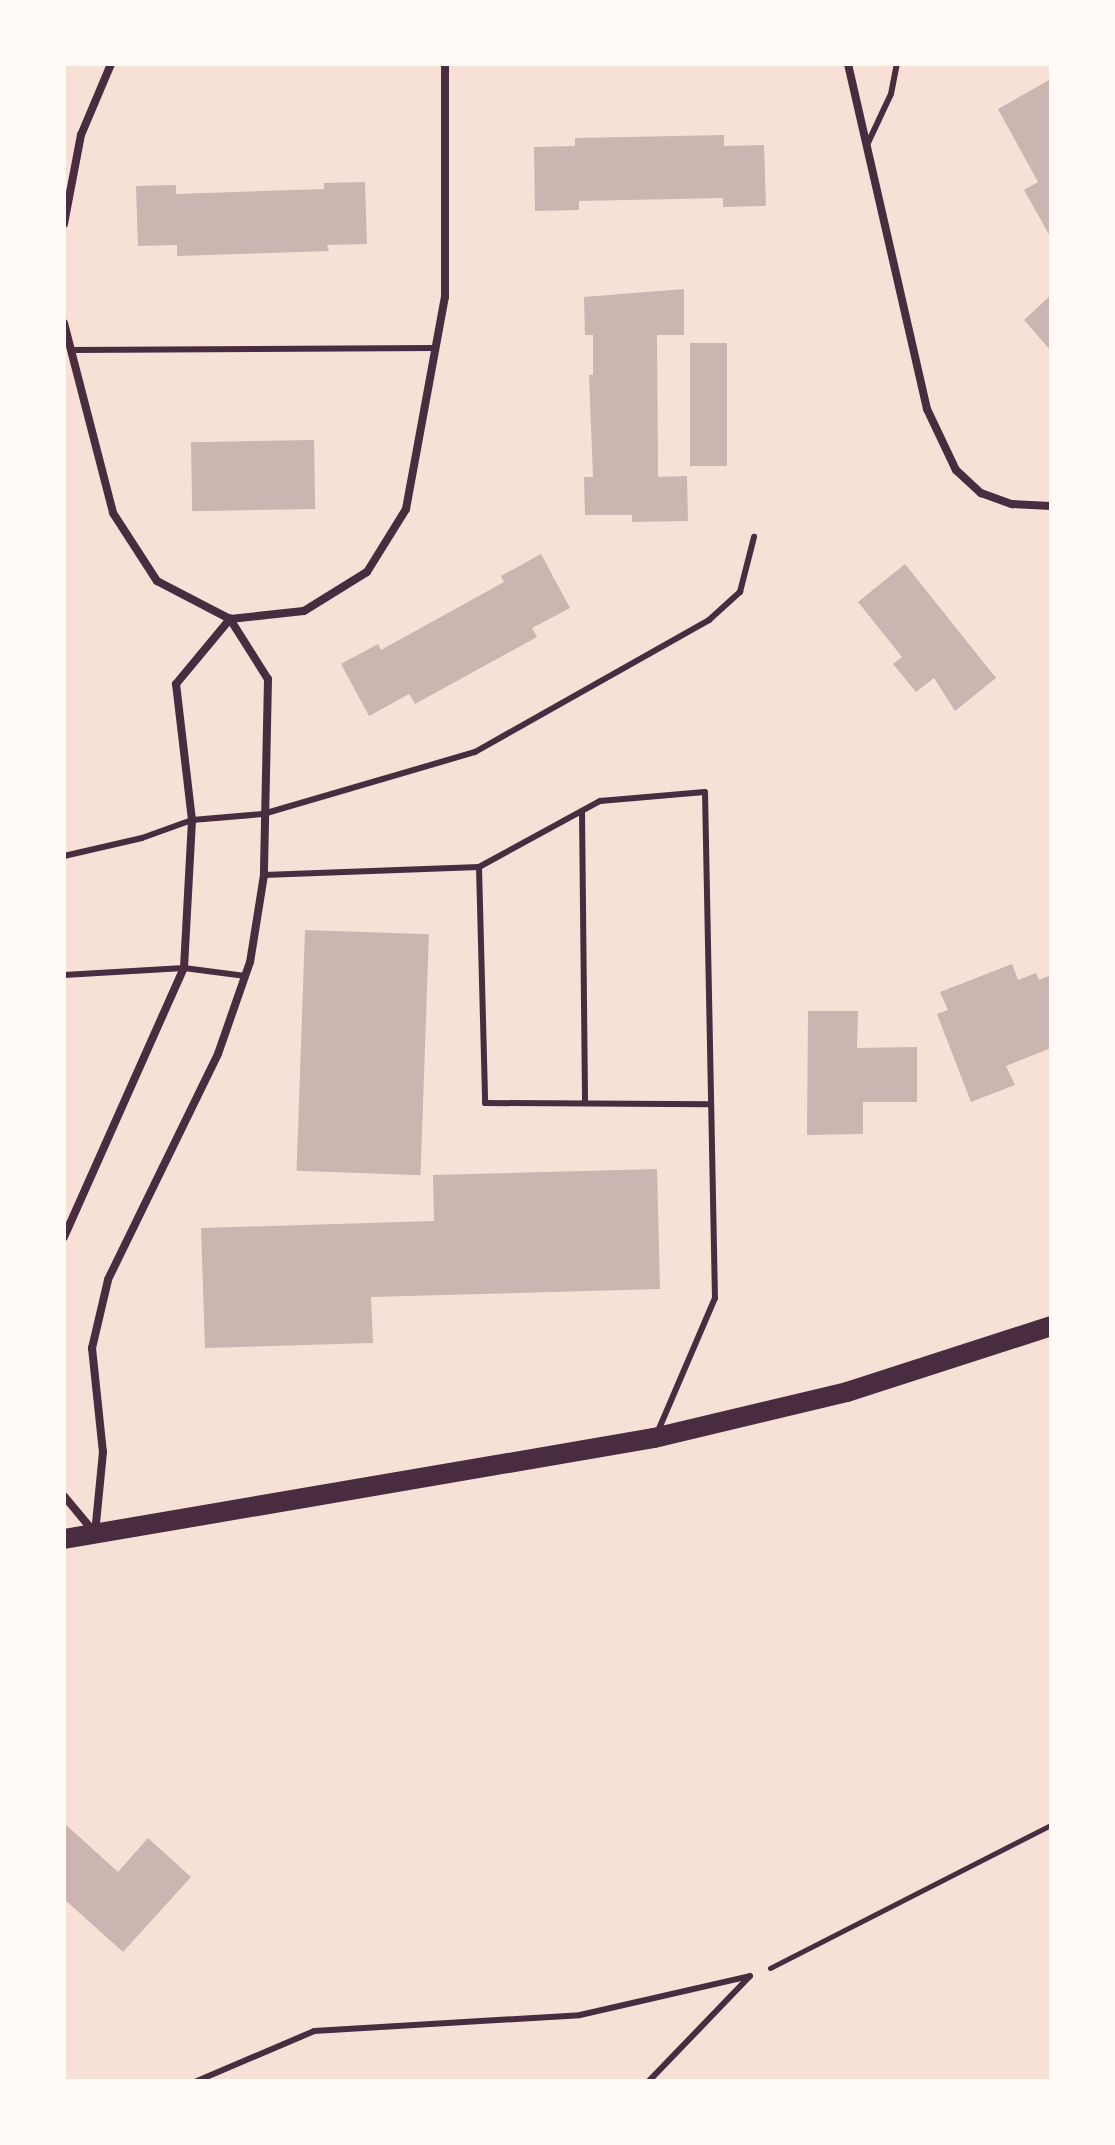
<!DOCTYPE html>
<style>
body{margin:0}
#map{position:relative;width:1115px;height:2145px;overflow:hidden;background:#f7e1d7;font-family:Commissioner,sans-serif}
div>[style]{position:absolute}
.building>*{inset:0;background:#ccb4b1;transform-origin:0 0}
.path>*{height:5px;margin:-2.5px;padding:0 2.5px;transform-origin:2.5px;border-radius:2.5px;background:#4a2c40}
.service>*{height:6px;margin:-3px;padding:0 3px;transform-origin:3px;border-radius:3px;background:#4a2c40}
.minor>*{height:8px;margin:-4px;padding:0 4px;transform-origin:4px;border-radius:4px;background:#4a2c40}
.primary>*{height:20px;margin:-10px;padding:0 10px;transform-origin:10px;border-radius:10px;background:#4a2c40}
span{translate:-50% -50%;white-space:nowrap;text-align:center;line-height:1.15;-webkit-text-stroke:6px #fffaf5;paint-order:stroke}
.frame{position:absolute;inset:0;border:66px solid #fffaf5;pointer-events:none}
</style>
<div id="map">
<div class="building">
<i style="clip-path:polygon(1051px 79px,1051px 238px,1024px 190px,1038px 182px,998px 109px)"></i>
<i style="clip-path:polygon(724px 135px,724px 146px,764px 145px,766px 206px,723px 207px,723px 198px,579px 201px,579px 210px,535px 211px,534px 147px,575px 146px,575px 138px)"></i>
<i style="clip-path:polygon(365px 182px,367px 244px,327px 245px,329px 251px,177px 256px,177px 245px,138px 246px,136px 186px,176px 185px,176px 194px,324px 189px,324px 183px)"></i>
<i style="clip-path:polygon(684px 289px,684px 335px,657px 335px,658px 477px,687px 476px,688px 521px,632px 522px,632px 515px,585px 515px,584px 477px,593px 477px,589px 375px,593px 375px,593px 335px,585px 335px,584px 297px)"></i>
<i style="clip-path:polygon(1051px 295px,1051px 351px,1024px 320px)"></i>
<i style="left:727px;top:343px;width:123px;height:37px;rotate:90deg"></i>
<i style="left:314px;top:440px;width:69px;height:123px;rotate:89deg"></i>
<i style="clip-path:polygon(541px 554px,570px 608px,532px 628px,537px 637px,415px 704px,409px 694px,369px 716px,341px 664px,378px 644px,381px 650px,504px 582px,501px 576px)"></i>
<i style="clip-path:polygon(905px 564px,996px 678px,955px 711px,934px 678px,916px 692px,893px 664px,902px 657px,858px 602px)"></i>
<i style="left:305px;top:930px;width:124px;height:241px;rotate:2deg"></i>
<i style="clip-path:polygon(1012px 964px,1018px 980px,1036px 973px,1039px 980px,1051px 975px,1051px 1048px,1006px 1066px,1015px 1085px,971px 1102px,937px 1014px,948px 1010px,940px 992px)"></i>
<i style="clip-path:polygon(808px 1011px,858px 1011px,857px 1048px,917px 1047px,917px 1102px,863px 1102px,863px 1134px,807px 1135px)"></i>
<i style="clip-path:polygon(657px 1169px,660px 1289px,371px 1297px,373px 1343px,205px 1348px,201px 1228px,434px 1221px,433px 1175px)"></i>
<i style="clip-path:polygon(64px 1823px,118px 1872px,148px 1838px,191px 1877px,123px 1952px,64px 1899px)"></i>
</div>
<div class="path">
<i style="left:770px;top:1968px;width:315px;rotate:-27deg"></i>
</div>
<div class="service">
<i style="left:867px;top:145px;width:56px;rotate:-64.8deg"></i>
<i style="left:891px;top:94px;width:31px;rotate:-79deg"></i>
<i style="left:71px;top:350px;width:364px;rotate:-0.3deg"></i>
<i style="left:582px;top:811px;width:292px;rotate:89.4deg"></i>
<i style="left:64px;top:856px;width:80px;rotate:-13deg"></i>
<i style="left:142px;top:838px;width:53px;rotate:-19.8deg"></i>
<i style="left:192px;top:820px;width:71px;rotate:-4.8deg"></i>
<i style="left:263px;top:814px;width:221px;rotate:-16.3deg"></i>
<i style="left:475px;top:752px;width:269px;rotate:-29.4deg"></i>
<i style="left:709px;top:620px;width:42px;rotate:-42.1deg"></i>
<i style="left:740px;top:592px;width:57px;rotate:-75.7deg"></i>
<i style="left:479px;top:867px;width:236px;rotate:88.5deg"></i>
<i style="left:485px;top:1103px;width:226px;rotate:0.3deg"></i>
<i style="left:264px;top:875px;width:215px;rotate:-2.1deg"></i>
<i style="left:479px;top:867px;width:138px;rotate:-28.6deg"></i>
<i style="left:600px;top:801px;width:105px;rotate:-4.9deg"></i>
<i style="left:705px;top:792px;width:506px;rotate:88.87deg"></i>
<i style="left:715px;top:1298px;width:145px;rotate:113.2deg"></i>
<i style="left:64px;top:975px;width:120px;rotate:-3.3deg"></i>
<i style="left:184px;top:968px;width:62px;rotate:7.5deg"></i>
<i style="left:197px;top:2081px;width:127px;rotate:-23.1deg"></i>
<i style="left:314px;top:2031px;width:266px;rotate:-3.4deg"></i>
<i style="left:580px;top:2015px;width:174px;rotate:-12.9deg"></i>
<i style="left:750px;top:1976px;width:146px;rotate:133.9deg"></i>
</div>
<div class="minor">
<i style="left:848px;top:64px;width:354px;rotate:77.1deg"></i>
<i style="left:927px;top:409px;width:68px;rotate:64.6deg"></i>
<i style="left:956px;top:470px;width:34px;rotate:43deg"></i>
<i style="left:981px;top:493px;width:33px;rotate:20deg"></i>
<i style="left:1012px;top:504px;width:39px;rotate:3deg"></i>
<i style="left:64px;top:224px;width:91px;rotate:-79.2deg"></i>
<i style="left:81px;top:135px;width:77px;rotate:-67.1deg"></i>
<i style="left:64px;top:323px;width:196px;rotate:75.5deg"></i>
<i style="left:113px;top:513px;width:81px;rotate:57.1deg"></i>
<i style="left:157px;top:581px;width:82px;rotate:27.5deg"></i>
<i style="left:230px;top:619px;width:71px;rotate:57.7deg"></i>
<i style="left:268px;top:679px;width:196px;rotate:91.2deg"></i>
<i style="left:264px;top:875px;width:88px;rotate:99.1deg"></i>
<i style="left:250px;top:962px;width:97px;rotate:109.2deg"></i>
<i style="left:218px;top:1054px;width:251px;rotate:116deg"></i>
<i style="left:108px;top:1280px;width:70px;rotate:103.2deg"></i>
<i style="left:92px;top:1348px;width:105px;rotate:84deg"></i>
<i style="left:103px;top:1452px;width:81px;rotate:95.6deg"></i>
<i style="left:230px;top:619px;width:74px;rotate:-6.2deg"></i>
<i style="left:304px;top:611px;width:74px;rotate:-31.8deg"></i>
<i style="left:367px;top:572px;width:74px;rotate:-58.2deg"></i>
<i style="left:406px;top:509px;width:216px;rotate:-79.6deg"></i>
<i style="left:445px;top:297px;width:233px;rotate:-90deg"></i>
<i style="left:64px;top:1237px;width:295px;rotate:-66deg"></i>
<i style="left:184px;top:968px;width:148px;rotate:-86.9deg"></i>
<i style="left:192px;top:820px;width:137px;rotate:-96.7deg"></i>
<i style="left:176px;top:684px;width:85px;rotate:-50.3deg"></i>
<i style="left:64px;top:1496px;width:47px;rotate:50.2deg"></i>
</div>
<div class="primary">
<i style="left:64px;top:1539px;width:599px;rotate:-9.71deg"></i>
<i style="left:654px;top:1438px;width:198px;rotate:-13.4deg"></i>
<i style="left:847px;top:1392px;width:214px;rotate:-17.9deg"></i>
</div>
<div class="frame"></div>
</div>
